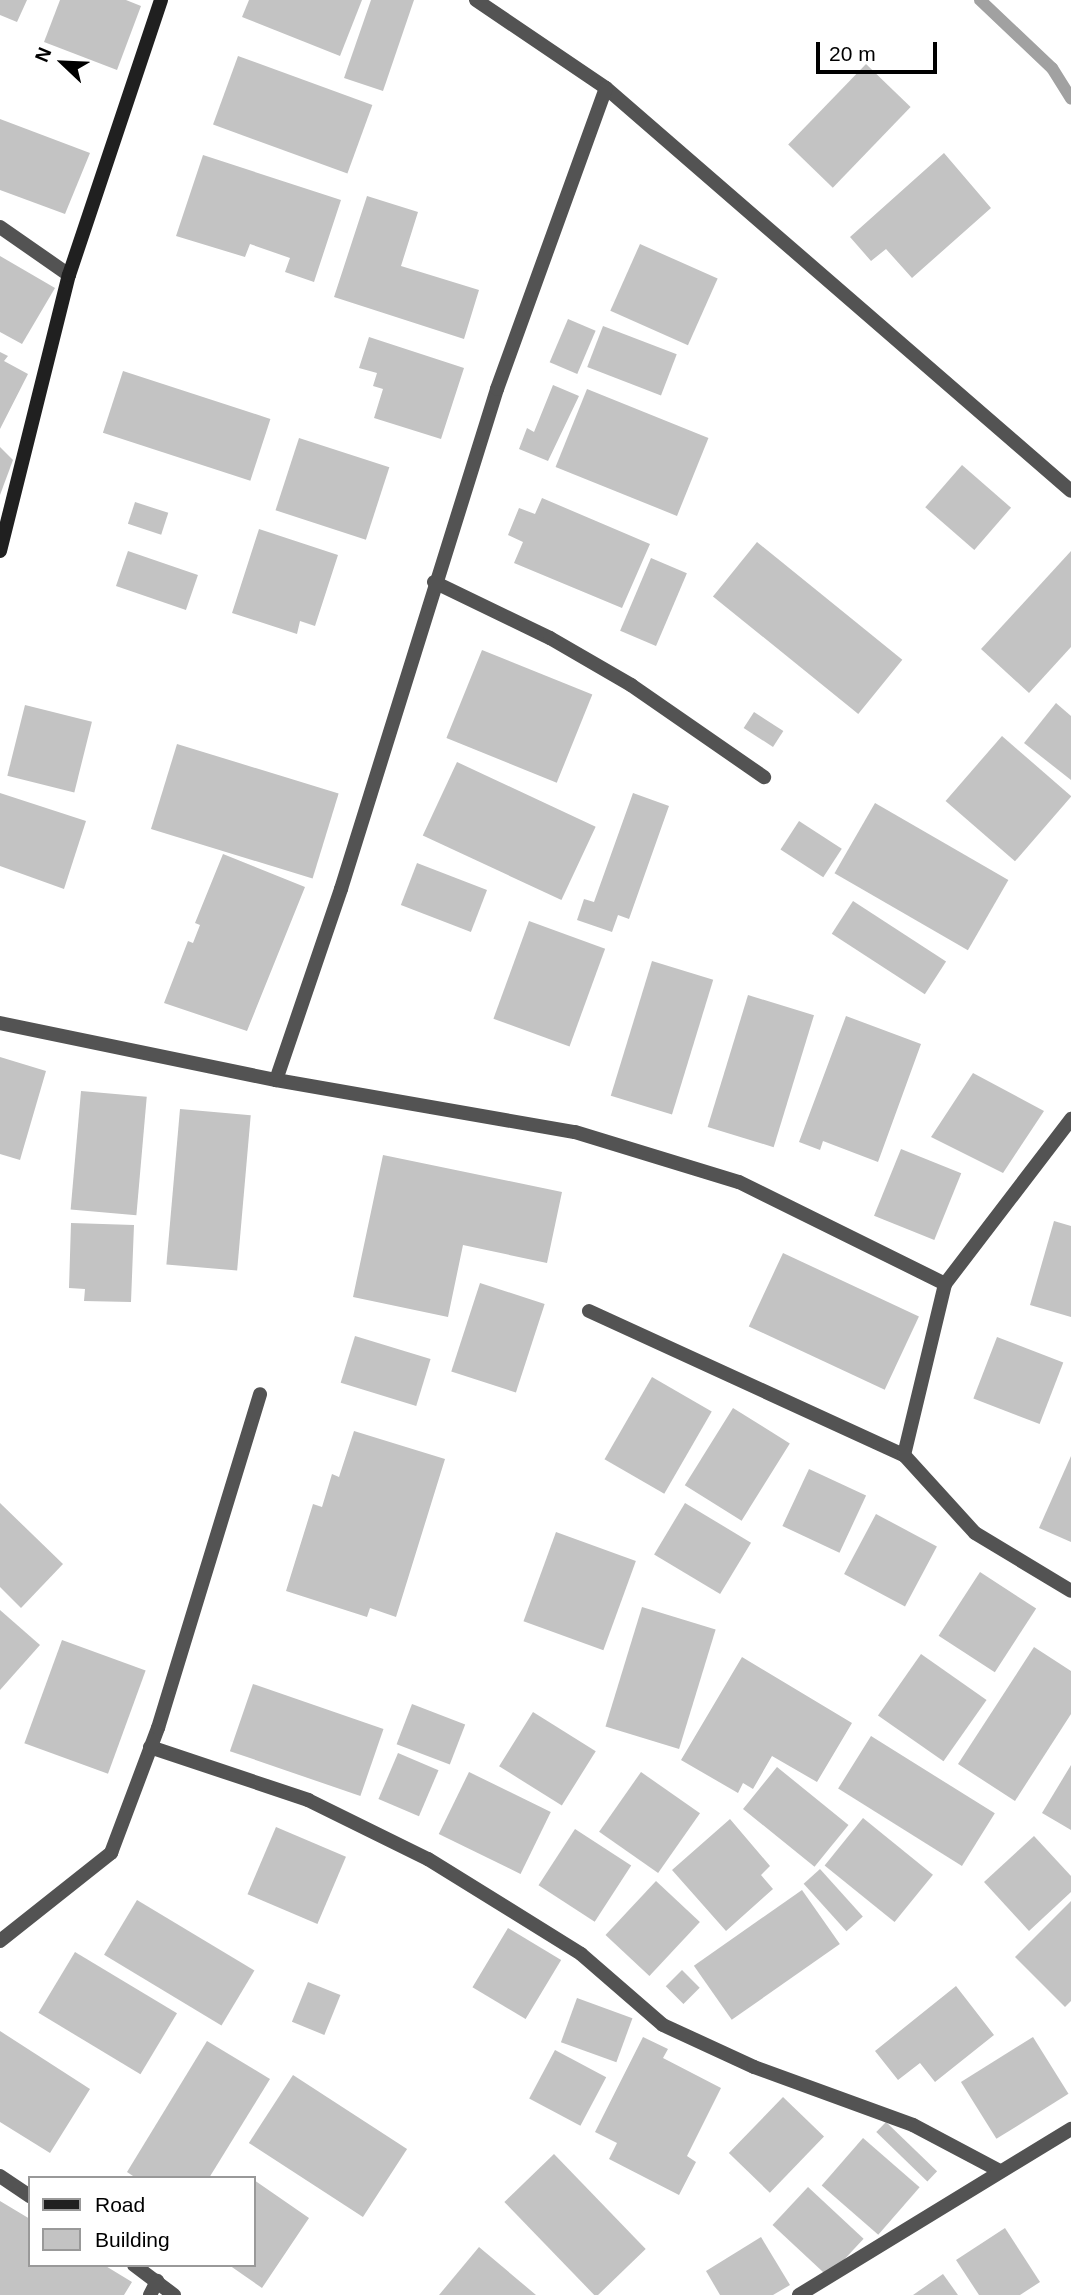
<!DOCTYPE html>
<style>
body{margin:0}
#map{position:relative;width:1071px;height:2295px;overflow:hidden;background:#fff;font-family:Arial,sans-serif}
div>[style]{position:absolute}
.stream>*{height:12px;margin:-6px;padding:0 6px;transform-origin:6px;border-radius:6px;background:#a1a1a1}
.building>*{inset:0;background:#c3c3c3;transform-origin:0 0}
.street>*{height:14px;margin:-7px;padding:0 7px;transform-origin:7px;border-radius:7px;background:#535353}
.secondary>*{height:14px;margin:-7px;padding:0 7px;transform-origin:7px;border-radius:7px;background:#202020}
span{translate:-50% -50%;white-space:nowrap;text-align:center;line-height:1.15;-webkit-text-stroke:6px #fff;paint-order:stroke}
.legend{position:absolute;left:28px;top:2176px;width:228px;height:91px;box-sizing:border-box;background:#fff;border:2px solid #999;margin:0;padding:9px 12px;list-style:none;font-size:21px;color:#000}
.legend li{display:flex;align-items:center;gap:14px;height:35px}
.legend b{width:35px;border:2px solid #999}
.north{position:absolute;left:28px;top:28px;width:70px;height:70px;-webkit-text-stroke:5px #fff;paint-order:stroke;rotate:293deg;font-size:19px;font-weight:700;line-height:28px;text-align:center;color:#000}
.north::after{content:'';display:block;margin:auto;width:24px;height:32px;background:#000;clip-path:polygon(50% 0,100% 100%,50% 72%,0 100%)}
.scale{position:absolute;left:816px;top:42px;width:121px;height:32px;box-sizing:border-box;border:4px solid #000;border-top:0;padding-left:9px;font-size:21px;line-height:24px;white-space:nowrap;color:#000;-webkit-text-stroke:5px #fff;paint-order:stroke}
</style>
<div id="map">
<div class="stream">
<i style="left:980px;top:0;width:99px;rotate:43.4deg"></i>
<i style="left:1052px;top:68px;width:36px;rotate:58deg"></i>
</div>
<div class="building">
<i style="clip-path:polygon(0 0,27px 0,17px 22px,0 15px)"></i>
<i style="clip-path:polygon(60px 0,126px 0,141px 6px,117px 70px,44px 42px)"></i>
<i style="clip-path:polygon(249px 0,362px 0,340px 56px,242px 17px)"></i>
<i style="clip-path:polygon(371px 0,414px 0,383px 91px,344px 78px)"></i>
<i style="left:238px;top:56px;width:143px;height:73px;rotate:20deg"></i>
<i style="left:866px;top:64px;width:62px;height:112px;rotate:44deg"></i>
<i style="clip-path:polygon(0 119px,90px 153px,65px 214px,0 190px)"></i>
<i style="clip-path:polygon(944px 153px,991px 208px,912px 278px,886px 249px,871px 261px,850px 237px)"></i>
<i style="clip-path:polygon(203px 155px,341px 200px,314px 282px,285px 272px,290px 258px,250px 244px,245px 257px,176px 236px)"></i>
<i style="clip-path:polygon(367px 196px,418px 212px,401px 266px,479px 290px,464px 339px,334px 297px)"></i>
<i style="left:640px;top:244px;width:85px;height:73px;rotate:24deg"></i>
<i style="clip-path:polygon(0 256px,55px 288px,22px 344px,0 332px)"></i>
<i style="left:568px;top:319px;width:30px;height:47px;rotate:23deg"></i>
<i style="left:603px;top:326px;width:79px;height:44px;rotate:21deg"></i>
<i style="clip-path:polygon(369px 337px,464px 368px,441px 439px,374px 418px,383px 389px,373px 386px,377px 373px,359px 368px)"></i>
<i style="clip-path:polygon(0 352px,8px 356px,4px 361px,28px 374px,0 429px)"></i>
<i style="left:123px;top:371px;width:155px;height:65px;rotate:18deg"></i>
<i style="clip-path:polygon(553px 385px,579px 396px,548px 461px,519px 449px,527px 428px,534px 432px)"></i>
<i style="left:587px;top:389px;width:131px;height:84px;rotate:22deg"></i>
<i style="left:299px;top:438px;width:95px;height:76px;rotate:18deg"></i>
<i style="clip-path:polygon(0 447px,13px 460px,0 495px)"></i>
<i style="left:962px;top:465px;width:65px;height:56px;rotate:41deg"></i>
<i style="clip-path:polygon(542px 498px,650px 544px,622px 608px,514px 563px,523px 542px,508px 535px,519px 508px,535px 514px)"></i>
<i style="left:135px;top:502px;width:35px;height:23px;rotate:18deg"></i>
<i style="clip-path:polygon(259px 529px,338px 555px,315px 626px,300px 621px,297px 634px,232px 613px)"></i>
<i style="left:757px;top:542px;width:187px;height:70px;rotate:39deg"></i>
<i style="left:128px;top:551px;width:74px;height:37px;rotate:19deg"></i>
<i style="clip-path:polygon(1071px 551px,1071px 647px,1029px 693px,981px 649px)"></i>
<i style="left:651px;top:558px;width:39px;height:79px;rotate:23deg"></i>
<i style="left:482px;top:650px;width:119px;height:95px;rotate:22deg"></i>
<i style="clip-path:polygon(1056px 703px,1071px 716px,1071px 780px,1024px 743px)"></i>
<i style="left:25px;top:705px;width:69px;height:73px;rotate:14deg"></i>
<i style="left:754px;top:712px;width:35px;height:19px;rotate:33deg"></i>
<i style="left:1002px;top:736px;width:92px;height:86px;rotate:41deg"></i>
<i style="left:177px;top:744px;width:169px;height:89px;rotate:17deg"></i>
<i style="left:457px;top:762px;width:153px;height:81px;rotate:25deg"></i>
<i style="clip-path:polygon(0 793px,86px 821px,64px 889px,0 866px)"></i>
<i style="clip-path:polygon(633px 793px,669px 806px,629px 919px,618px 915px,612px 932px,577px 920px,584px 899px,594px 902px)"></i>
<i style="left:875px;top:803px;width:154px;height:81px;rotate:30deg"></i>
<i style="left:799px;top:821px;width:51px;height:34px;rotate:33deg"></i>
<i style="clip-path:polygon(223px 854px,305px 887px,247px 1031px,164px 1003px,188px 941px,193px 943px,200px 925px,195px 923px)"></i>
<i style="left:417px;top:863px;width:75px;height:45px;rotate:21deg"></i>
<i style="left:853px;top:901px;width:111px;height:39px;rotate:33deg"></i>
<i style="left:529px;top:921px;width:81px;height:104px;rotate:20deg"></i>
<i style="left:652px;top:961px;width:64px;height:141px;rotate:17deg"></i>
<i style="left:748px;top:995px;width:69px;height:138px;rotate:17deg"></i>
<i style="clip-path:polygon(846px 1016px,921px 1044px,878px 1162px,823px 1141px,820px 1150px,799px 1142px)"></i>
<i style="clip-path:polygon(0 1057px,46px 1071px,20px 1160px,0 1154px)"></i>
<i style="clip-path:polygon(973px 1073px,1044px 1111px,1003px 1173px,931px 1137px)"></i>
<i style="left:81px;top:1091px;width:66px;height:119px;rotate:5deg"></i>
<i style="left:180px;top:1109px;width:71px;height:156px;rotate:5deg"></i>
<i style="left:901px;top:1149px;width:65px;height:72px;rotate:22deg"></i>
<i style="clip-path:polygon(383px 1155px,562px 1192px,547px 1263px,463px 1245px,448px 1317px,353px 1297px)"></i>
<i style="clip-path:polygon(1054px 1221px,1071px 1226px,1071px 1317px,1030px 1305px)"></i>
<i style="clip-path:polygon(71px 1223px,134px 1225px,131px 1302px,84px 1301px,85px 1289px,69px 1288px)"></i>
<i style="left:783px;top:1253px;width:150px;height:81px;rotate:25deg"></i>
<i style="left:480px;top:1283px;width:68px;height:93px;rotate:18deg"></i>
<i style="left:355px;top:1336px;width:79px;height:49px;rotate:17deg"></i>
<i style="left:997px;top:1337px;width:71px;height:66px;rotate:21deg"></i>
<i style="left:652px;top:1377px;width:69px;height:95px;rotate:30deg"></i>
<i style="left:733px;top:1408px;width:67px;height:91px;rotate:32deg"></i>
<i style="clip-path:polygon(354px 1431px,445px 1459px,396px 1617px,370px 1608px,367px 1617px,286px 1591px,313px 1504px,322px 1507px,332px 1474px,339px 1477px)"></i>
<i style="clip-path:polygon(1071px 1456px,1071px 1542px,1039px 1528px)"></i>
<i style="left:809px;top:1469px;width:63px;height:63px;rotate:25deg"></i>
<i style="clip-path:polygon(0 1503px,63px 1564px,21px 1608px,0 1587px)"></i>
<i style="left:685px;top:1503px;width:77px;height:60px;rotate:31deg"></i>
<i style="left:876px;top:1514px;width:69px;height:68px;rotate:28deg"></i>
<i style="left:556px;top:1532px;width:85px;height:95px;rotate:20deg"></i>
<i style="left:980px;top:1572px;width:67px;height:76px;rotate:33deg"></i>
<i style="left:642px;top:1607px;width:77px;height:125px;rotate:17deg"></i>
<i style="clip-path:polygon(0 1610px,40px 1645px,0 1690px)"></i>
<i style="left:62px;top:1640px;width:89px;height:110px;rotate:20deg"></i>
<i style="clip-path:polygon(1034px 1647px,1071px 1671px,1071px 1714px,1015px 1801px,958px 1764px)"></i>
<i style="left:921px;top:1654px;width:80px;height:75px;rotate:35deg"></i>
<i style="clip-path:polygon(742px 1657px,852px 1723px,817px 1782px,772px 1756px,753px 1789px,743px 1783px,738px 1793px,681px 1760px)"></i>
<i style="left:253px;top:1684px;width:138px;height:71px;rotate:19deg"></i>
<i style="left:412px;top:1704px;width:57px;height:43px;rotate:21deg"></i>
<i style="left:533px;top:1712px;width:74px;height:64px;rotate:32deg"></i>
<i style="left:871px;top:1736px;width:146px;height:62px;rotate:32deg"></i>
<i style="left:398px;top:1753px;width:44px;height:50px;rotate:23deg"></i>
<i style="clip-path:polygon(1071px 1765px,1071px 1830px,1042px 1813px)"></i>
<i style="left:777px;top:1767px;width:92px;height:54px;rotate:39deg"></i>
<i style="left:469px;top:1772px;width:91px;height:69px;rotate:26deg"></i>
<i style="left:641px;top:1772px;width:72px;height:73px;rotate:35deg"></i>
<i style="left:863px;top:1818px;width:90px;height:61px;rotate:39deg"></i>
<i style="clip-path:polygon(730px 1819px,770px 1866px,761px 1875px,773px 1889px,726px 1931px,672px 1870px)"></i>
<i style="left:276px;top:1827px;width:76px;height:73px;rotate:23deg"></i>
<i style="left:575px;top:1829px;width:67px;height:67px;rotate:33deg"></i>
<i style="clip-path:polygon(1034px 1836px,1071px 1876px,1071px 1892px,1029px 1931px,984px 1882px)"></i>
<i style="left:820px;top:1869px;width:64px;height:22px;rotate:48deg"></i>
<i style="left:656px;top:1881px;width:60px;height:74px;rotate:43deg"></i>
<i style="left:802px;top:1890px;width:66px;height:132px;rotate:55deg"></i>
<i style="left:137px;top:1900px;width:137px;height:64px;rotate:31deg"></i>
<i style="clip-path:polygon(1071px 1901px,1071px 2001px,1065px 2007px,1015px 1957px)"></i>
<i style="left:508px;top:1928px;width:62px;height:69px;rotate:31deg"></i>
<i style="left:75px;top:1952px;width:119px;height:71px;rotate:31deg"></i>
<i style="left:682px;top:1970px;width:25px;height:23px;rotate:45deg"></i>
<i style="left:308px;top:1982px;width:35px;height:43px;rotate:22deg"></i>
<i style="clip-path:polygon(956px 1986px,994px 2035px,935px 2082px,920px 2063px,898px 2080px,875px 2051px)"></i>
<i style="left:577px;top:1998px;width:59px;height:47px;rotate:20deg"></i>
<i style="clip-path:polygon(0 2031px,90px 2089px,50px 2153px,0 2122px)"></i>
<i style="clip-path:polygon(643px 2037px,668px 2049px,663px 2058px,721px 2088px,687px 2156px,696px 2162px,679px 2195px,609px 2159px,617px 2143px,595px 2132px)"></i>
<i style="left:1033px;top:2037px;width:67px;height:85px;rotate:58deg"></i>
<i style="clip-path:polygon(207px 2041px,270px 2079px,209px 2178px,136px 2178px,127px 2172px)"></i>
<i style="left:555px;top:2050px;width:58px;height:55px;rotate:28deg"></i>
<i style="left:293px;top:2075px;width:136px;height:81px;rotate:33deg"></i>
<i style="left:783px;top:2097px;width:57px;height:78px;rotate:44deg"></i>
<i style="left:886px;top:2122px;width:71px;height:14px;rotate:44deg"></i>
<i style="left:863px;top:2138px;width:75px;height:63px;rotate:41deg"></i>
<i style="left:554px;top:2154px;width:132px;height:69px;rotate:46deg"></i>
<i style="clip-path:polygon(254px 2180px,309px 2218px,262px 2288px,229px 2265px,254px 2265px)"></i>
<i style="left:808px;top:2187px;width:76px;height:52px;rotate:43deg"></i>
<i style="clip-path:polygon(0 2201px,30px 2219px,30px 2265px,104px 2265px,132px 2282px,124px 2295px,0 2295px)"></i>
<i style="clip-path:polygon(1005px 2228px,1040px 2282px,1020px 2295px,979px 2295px,956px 2260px)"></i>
<i style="clip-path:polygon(761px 2237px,790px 2285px,773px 2295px,720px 2295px,706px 2271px)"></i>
<i style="clip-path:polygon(479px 2247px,536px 2295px,439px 2295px)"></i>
<i style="clip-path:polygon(943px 2274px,958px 2295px,913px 2295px)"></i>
</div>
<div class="street">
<i style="left:476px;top:0;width:157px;rotate:34.1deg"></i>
<i style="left:606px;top:88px;width:615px;rotate:40.91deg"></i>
<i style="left:0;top:227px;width:84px;rotate:34.8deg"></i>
<i style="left:434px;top:582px;width:129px;rotate:25.8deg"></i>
<i style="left:550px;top:638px;width:94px;rotate:30.1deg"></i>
<i style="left:631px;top:685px;width:162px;rotate:34.7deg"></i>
<i style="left:0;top:1023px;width:282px;rotate:11.7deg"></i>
<i style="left:276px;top:1080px;width:303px;rotate:9.9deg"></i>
<i style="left:575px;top:1132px;width:171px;rotate:17deg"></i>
<i style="left:739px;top:1182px;width:230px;rotate:26.3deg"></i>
<i style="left:945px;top:1284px;width:208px;rotate:-52.6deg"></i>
<i style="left:276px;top:1080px;width:202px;rotate:-71.2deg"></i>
<i style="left:341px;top:889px;width:524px;rotate:-72.67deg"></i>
<i style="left:497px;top:389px;width:320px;rotate:-70.1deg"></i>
<i style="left:589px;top:1311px;width:346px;rotate:24.6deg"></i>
<i style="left:904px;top:1455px;width:105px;rotate:47.7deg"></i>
<i style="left:975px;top:1533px;width:112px;rotate:31.1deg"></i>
<i style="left:904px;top:1455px;width:176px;rotate:-76.5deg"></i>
<i style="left:150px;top:1747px;width:167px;rotate:18.5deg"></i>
<i style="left:308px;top:1800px;width:134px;rotate:26.2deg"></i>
<i style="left:428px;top:1859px;width:180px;rotate:31.8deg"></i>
<i style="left:581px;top:1954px;width:108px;rotate:40.9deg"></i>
<i style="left:663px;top:2025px;width:100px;rotate:24.8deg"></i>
<i style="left:754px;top:2067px;width:169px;rotate:20deg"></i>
<i style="left:913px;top:2125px;width:98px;rotate:27.9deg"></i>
<i style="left:0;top:1941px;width:142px;rotate:-38.4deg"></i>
<i style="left:111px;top:1853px;width:134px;rotate:-69.4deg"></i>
<i style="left:158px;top:1728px;width:349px;rotate:-73deg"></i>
<i style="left:0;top:2176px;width:36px;rotate:34deg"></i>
<i style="left:134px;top:2265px;width:50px;rotate:36.9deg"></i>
<i style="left:150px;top:2295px;width:16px;rotate:-63deg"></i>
<i style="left:799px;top:2295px;width:319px;rotate:-31.4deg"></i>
</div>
<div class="secondary">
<i style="left:0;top:551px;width:284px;rotate:-76deg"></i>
<i style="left:69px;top:275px;width:290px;rotate:-71.5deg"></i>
</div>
<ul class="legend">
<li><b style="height:9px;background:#202020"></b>Road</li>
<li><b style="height:19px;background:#c3c3c3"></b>Building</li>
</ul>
<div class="north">N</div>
<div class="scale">20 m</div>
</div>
